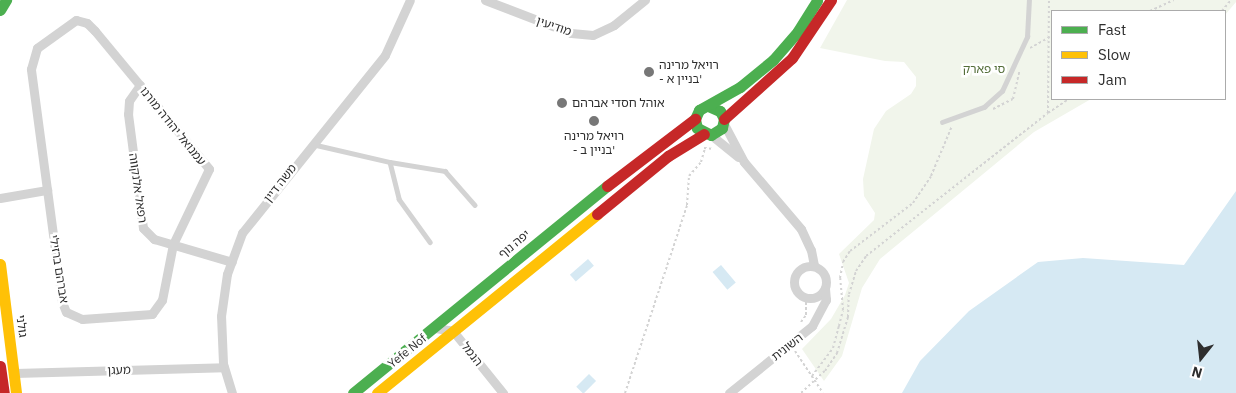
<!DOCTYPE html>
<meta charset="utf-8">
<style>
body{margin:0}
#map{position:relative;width:1236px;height:393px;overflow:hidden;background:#fff;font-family:"IBM Plex Sans","Noto Sans Hebrew",sans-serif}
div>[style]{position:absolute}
.green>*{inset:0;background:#f1f5eb}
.water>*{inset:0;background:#d6e9f3;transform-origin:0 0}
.path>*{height:2px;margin-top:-1px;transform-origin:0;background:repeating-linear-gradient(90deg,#d3d3d3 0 2.5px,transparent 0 5px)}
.lane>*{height:4.5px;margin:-2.25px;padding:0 2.25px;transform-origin:2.25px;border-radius:2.25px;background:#d3d3d3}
.street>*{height:9px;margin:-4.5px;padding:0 4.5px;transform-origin:4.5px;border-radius:4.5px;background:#d3d3d3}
.street>.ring{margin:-4.5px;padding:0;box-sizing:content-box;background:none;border:9px solid #d3d3d3;border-radius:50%}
.fast>*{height:11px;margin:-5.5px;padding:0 5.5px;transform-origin:5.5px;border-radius:5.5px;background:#4caf50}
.slow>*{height:11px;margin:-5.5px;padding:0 5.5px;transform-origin:5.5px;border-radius:5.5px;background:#ffc107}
.jam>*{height:11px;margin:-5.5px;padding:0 5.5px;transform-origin:5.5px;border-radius:5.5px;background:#c62828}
.dots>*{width:14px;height:14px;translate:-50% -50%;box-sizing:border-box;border:2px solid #fff;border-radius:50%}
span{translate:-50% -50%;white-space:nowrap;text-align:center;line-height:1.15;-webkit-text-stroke:5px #fff;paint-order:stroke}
.street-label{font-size:12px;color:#2e2e2e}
.poi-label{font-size:12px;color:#2e2e2e}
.left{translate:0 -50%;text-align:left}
.park-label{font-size:12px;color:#536d38}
.legend{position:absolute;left:1051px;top:10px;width:175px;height:90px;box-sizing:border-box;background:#fff;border:1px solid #ababab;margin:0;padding:6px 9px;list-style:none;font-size:15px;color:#2e2e2e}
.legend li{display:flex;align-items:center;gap:10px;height:25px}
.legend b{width:25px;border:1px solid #ababab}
.north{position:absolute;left:1176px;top:333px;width:50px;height:50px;-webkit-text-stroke:4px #fff;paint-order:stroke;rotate:196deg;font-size:14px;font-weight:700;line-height:20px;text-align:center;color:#2e2e2e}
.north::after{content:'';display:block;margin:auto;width:18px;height:22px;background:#2e2e2e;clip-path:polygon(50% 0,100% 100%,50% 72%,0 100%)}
</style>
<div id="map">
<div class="green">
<i style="clip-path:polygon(847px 0,1236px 0,1236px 2px,1225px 15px,1225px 11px,1052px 11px,1052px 99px,1091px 99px,1034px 132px,880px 259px,862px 288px,842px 356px,824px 381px,802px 349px,831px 319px,845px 295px,849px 283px,839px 254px,874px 220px,875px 213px,864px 196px,863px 179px,874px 129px,886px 111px,911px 94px,916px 86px,916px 77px,904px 62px,885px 61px,820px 48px)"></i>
</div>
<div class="water">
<i style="clip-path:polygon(1236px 191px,1236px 393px,902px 393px,920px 361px,969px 311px,1038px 262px,1083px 258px,1184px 265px)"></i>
<i style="left:588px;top:259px;width:9px;height:24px;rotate:49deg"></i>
<i style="left:721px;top:265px;width:23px;height:11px;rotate:50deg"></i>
<i style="left:589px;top:374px;width:10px;height:18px;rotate:45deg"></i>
</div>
<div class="path">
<i style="left:1150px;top:11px;width:26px;rotate:-25deg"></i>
<i style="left:1222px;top:11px;width:14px;rotate:-51deg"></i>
<i style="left:1030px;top:48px;width:25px;rotate:-29deg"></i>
<i style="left:993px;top:109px;width:22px;rotate:-27deg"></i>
<i style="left:1013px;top:99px;width:28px;rotate:-77deg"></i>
<i style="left:1048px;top:113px;width:25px;rotate:-34deg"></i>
<i style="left:704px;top:148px;width:10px;rotate:6deg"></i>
<i style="left:801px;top:322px;width:9px;rotate:-54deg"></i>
<i style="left:806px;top:315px;width:17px;rotate:-90deg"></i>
<i style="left:795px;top:351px;width:50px;rotate:56.3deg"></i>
<i style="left:812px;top:376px;width:35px;rotate:-53deg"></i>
<i style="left:833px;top:348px;width:23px;rotate:-75deg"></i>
<i style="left:839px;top:326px;width:16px;rotate:-76deg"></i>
<i style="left:843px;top:310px;width:32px;rotate:-95deg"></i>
<i style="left:840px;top:278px;width:16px;rotate:-79deg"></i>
<i style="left:843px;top:262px;width:13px;rotate:-58deg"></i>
<i style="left:850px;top:251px;width:79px;rotate:-37.3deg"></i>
<i style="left:913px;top:203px;width:32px;rotate:-56deg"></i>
<i style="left:931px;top:176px;width:54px;rotate:-67.2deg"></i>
<i style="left:625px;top:393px;width:198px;rotate:-71.7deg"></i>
<i style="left:687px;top:205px;width:29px;rotate:-86deg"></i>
<i style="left:689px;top:176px;width:18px;rotate:-49deg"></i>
<i style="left:701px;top:162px;width:15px;rotate:-74deg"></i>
<i style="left:801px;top:393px;width:33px;rotate:-43deg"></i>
<i style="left:825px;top:371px;width:22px;rotate:-56deg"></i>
<i style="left:837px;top:353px;width:38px;rotate:-73deg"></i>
<i style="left:848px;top:317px;width:23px;rotate:-88deg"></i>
<i style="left:849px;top:294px;width:24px;rotate:-73deg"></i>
<i style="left:856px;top:271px;width:18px;rotate:-56deg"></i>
<i style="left:866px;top:256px;width:231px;rotate:-38.2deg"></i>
<i style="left:1048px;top:113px;width:113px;rotate:-89.5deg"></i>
</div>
<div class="lane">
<i style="left:942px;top:122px;width:45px;rotate:-19.7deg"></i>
<i style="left:984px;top:107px;width:24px;rotate:-42deg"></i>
<i style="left:1002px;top:91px;width:60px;rotate:-65.2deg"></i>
<i style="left:1027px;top:37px;width:37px;rotate:-87deg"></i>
<i style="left:312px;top:144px;width:80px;rotate:13deg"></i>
<i style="left:390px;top:162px;width:56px;rotate:9.3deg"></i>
<i style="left:445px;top:171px;width:45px;rotate:48.6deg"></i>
<i style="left:390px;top:162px;width:38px;rotate:76deg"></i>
<i style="left:399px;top:199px;width:53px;rotate:54.2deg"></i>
</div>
<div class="street">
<i style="left:485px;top:0;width:92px;rotate:21deg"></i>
<i style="left:571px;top:33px;width:22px;rotate:5deg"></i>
<i style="left:593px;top:35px;width:23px;rotate:-25deg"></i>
<i style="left:614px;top:25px;width:40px;rotate:-39deg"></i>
<i style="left:76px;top:20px;width:11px;rotate:15deg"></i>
<i style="left:87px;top:23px;width:11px;rotate:45deg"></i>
<i style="left:95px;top:31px;width:179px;rotate:50.4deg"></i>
<i style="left:209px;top:169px;width:83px;rotate:115.6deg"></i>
<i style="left:173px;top:244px;width:57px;rotate:101.1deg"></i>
<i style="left:162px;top:300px;width:17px;rotate:126deg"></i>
<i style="left:152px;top:314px;width:70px;rotate:175.9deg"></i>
<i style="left:82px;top:319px;width:17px;rotate:-156deg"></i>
<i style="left:66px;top:312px;width:11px;rotate:-112deg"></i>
<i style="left:62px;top:302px;width:235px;rotate:-97.6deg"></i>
<i style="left:31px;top:69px;width:22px;rotate:-74deg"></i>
<i style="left:37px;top:48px;width:48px;rotate:-35.7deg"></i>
<i style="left:140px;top:85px;width:19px;rotate:125deg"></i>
<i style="left:129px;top:101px;width:13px;rotate:94deg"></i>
<i style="left:128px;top:114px;width:115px;rotate:82.5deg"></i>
<i style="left:143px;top:228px;width:16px;rotate:45deg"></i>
<i style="left:154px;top:239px;width:81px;rotate:16.4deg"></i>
<i style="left:724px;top:124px;width:43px;rotate:62.2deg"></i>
<i style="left:744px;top:162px;width:88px;rotate:49.6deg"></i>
<i style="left:801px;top:229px;width:23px;rotate:65deg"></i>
<i style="left:811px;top:250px;width:16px;rotate:79deg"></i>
<i style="left:711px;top:135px;width:35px;rotate:39deg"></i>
<i style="left:0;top:198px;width:48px;rotate:-9.7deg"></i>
<i class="ring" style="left:794px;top:266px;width:23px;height:23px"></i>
<i style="left:435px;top:328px;width:18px;rotate:9deg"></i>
<i style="left:453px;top:331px;width:80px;rotate:51.1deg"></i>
<i style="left:15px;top:373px;width:209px;rotate:-1.6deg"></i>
<i style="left:232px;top:393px;width:31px;rotate:-107deg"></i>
<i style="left:223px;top:363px;width:47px;rotate:-92.4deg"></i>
<i style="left:221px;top:316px;width:42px;rotate:-81.9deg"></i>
<i style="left:227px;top:274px;width:44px;rotate:-69.9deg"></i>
<i style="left:242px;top:233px;width:228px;rotate:-51.2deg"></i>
<i style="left:385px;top:55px;width:60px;rotate:-65.6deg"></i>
<i style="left:729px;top:393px;width:107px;rotate:-38.9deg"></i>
<i style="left:812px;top:326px;width:30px;rotate:-62deg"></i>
<i style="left:826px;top:300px;width:12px;rotate:-95deg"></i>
</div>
<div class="fast">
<i style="left:0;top:10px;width:12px;rotate:-59deg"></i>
<i style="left:708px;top:106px;width:13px;rotate:23deg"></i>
<i style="left:720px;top:111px;width:9px;rotate:63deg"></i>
<i style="left:724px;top:119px;width:9px;rotate:103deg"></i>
<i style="left:722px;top:128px;width:13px;rotate:148deg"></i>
<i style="left:711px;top:135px;width:16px;rotate:-153deg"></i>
<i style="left:697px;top:128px;width:9px;rotate:-103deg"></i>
<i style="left:695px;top:119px;width:10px;rotate:-66deg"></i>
<i style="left:699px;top:110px;width:47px;rotate:-29.3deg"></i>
<i style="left:740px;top:87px;width:43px;rotate:-39.3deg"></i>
<i style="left:773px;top:60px;width:38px;rotate:-49deg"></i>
<i style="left:798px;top:31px;width:36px;rotate:-58deg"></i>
<i style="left:353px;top:393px;width:328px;rotate:-39.2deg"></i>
</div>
<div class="slow">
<i style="left:0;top:264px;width:130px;rotate:82.9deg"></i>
<i style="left:377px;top:393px;width:284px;rotate:-39.1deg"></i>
</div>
<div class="jam">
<i style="left:724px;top:119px;width:91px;rotate:-41.9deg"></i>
<i style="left:792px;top:58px;width:70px;rotate:-56.1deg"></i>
<i style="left:607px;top:186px;width:111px;rotate:-37.3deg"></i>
<i style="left:597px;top:214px;width:92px;rotate:-39.2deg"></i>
<i style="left:668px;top:156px;width:42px;rotate:-31.4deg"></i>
<i style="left:0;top:366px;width:27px;rotate:82deg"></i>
</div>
<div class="dots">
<i style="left:649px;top:72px;background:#777"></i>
<i style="left:562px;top:103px;background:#777"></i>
<i style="left:594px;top:121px;background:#777"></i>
</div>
<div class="street-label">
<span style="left:554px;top:26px;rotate:19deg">מודיעין</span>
<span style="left:173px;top:126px;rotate:51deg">עמנואל יהודה מורנו</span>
<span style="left:280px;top:183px;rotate:-52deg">משה דיין</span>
<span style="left:138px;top:188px;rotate:82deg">רפאל אלנקווה</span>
<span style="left:514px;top:244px;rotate:-40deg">יפה נוף</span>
<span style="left:59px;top:269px;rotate:81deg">אברהם ברזילי</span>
<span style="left:22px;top:326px;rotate:82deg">גולני</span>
<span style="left:787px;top:347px;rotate:-38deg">השונית</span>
<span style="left:407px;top:351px;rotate:-39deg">Yefe Nof</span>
<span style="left:472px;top:354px;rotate:52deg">הנמל</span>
<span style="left:119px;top:370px;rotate:-2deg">מעגן</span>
</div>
<div class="poi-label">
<span class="left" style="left:659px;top:72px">רויאל מרינה<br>- בניין א'</span>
<span class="left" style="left:572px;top:103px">אוהל חסדי אברהם</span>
<span style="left:594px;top:143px">רויאל מרינה<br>- בניין ב'</span>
</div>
<div class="park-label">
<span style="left:984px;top:69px">סי פארק</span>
</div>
<ul class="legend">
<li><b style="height:6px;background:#4caf50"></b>Fast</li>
<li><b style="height:6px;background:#ffc107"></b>Slow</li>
<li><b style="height:6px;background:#c62828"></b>Jam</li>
</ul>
<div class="north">N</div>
</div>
